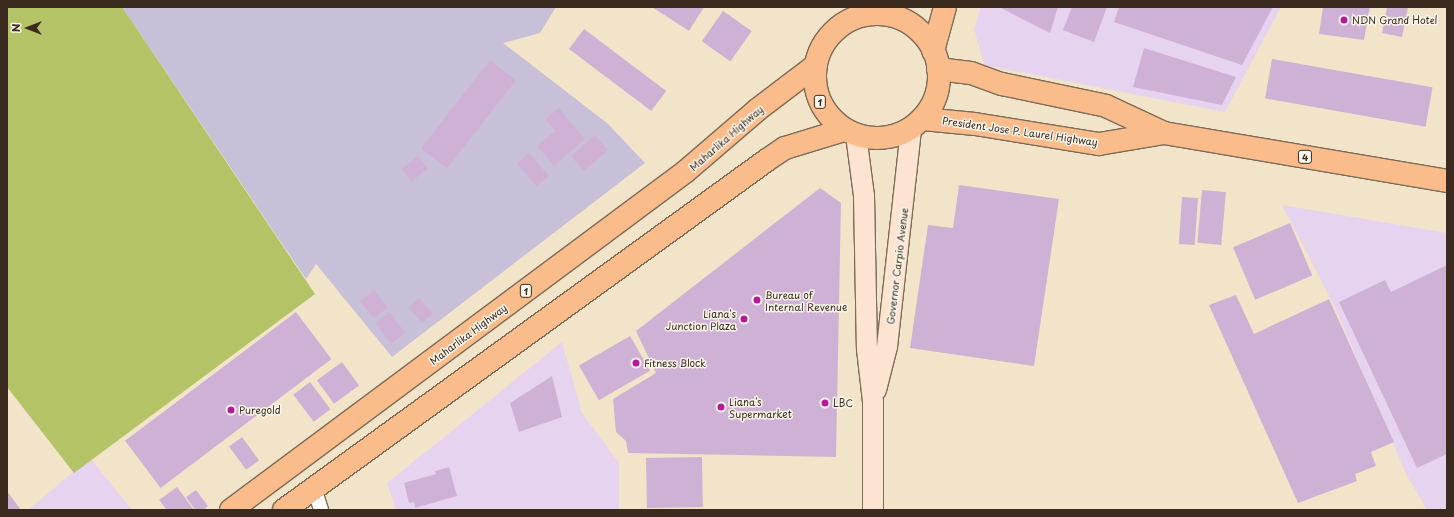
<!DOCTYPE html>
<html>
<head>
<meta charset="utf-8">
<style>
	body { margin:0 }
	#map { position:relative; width:1454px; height:517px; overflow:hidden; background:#f2e4c8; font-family:"Playpen Sans",sans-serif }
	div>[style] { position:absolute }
	.built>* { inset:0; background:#e6d3f0 }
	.industrial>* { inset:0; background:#c8c0d8 }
	.green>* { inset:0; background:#b4c365 }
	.building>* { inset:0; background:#d0b1d6; transform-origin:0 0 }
	.roads { filter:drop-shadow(1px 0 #7b6b5a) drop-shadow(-1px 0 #7b6b5a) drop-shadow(0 1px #7b6b5a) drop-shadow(0 -1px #7b6b5a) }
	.street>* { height:14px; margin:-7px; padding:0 7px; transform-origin:7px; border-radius:7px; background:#fff }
	.secondary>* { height:20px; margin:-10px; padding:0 10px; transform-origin:10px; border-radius:10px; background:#fde4d0 }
	.highway>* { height:22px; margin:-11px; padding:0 11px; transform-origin:11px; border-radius:11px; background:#f9bc8a }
	.highway>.ring { margin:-11px; padding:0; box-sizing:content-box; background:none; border:22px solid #f9bc8a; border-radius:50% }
	.dots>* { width:11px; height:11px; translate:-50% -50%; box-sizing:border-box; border:2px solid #fbf7ec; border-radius:50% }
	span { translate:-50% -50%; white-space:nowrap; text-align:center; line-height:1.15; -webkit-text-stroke:3px #fbf7ec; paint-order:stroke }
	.shield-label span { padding:1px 3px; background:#fbf7ec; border:1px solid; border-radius:3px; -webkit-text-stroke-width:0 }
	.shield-label { font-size:9px; color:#3b2a1e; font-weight:700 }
	.poi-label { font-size:10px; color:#3b2a1e }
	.left { translate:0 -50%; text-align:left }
	.right { translate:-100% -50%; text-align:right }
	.street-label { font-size:10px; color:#3b2a1e }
	.frame { position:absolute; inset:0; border:8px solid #3b2a1e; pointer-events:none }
	.north { position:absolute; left:8px; top:8px; width:40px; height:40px; -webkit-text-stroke:3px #fbf7ec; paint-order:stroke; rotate:270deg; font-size:11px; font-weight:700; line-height:16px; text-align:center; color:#3b2a1e }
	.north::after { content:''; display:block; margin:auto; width:14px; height:18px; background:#3b2a1e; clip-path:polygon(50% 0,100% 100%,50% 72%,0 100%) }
</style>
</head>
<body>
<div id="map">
	<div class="built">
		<i style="clip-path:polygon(981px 7px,1281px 7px,1225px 112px,984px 65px,974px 29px)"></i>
		<i style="clip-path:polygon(1282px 205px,1447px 233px,1447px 510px,1427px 510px,1406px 474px,1334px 305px)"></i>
		<i style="clip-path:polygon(562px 342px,582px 413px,619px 463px,619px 510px,396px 510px,387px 483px)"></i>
		<i style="clip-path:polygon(90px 458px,132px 510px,28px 510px)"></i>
	</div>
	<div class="industrial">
		<i style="clip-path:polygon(122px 7px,556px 7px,540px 33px,503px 43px,607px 123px,645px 163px,392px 357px,316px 264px,306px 279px)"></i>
	</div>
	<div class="green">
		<i style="clip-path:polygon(7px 7px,122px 7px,315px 294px,74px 473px,7px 387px)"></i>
	</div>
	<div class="building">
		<i style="clip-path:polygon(652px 7px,704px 7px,689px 31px)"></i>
		<i style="clip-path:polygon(999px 7px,1058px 7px,1050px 33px)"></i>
		<i style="clip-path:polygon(1072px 7px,1107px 7px,1094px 42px,1063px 30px)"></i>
		<i style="clip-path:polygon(1119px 7px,1273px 7px,1242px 65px,1114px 22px)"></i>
		<i style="clip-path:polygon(1323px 7px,1370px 7px,1364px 40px,1319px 34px)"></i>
		<i style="clip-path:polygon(1387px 7px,1408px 7px,1402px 37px,1382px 33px)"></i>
		<i style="left:723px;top:11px;width:35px;height:37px;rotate:35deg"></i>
		<i style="left:584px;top:29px;width:103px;height:25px;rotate:37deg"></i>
		<i style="clip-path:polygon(1144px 48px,1236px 77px,1222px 105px,1133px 87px)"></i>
		<i style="left:1272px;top:59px;width:163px;height:40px;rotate:10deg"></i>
		<i style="left:490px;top:60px;width:33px;height:112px;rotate:38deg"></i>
		<i style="clip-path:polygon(559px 108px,585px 139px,554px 166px,537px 146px,555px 131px,545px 119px)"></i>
		<i style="left:595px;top:135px;width:20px;height:32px;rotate:49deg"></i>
		<i style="left:529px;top:153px;width:30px;height:16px;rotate:49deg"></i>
		<i style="left:418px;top:156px;width:16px;height:21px;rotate:52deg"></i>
		<i style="clip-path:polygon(959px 185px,1059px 199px,1034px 366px,910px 348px,928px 225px,953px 228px)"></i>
		<i style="clip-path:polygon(820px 188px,841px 203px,836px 457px,628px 453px,626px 441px,616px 432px,613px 399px,656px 373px,636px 331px)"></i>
		<i style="left:1202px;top:190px;width:24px;height:53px;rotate:5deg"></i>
		<i style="left:1182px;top:197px;width:16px;height:47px;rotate:4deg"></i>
		<i style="left:1290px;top:223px;width:57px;height:62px;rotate:67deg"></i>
		<i style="clip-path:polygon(1447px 265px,1447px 454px,1417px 468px,1339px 302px,1385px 280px,1391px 292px)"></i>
		<i style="left:374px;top:290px;width:22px;height:18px;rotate:51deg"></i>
		<i style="clip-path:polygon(1236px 295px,1254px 334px,1329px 299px,1394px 442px,1371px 452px,1376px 466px,1355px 474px,1357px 481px,1298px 503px,1209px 305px)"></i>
		<i style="left:419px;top:298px;width:21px;height:14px;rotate:49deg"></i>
		<i style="left:296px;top:312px;width:59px;height:214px;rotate:53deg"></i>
		<i style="left:390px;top:312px;width:26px;height:18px;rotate:54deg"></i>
		<i style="left:630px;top:336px;width:40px;height:59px;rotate:60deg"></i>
		<i style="left:342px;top:362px;width:29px;height:31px;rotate:54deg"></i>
		<i style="clip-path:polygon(552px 376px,562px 417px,519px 432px,510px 403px)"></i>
		<i style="left:310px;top:382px;width:34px;height:21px;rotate:53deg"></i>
		<i style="left:242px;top:437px;width:29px;height:16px;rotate:54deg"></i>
		<i style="left:702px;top:457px;width:50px;height:56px;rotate:89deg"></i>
		<i style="clip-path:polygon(449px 467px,457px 496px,415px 508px,414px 502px,409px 503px,404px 483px,436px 474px,435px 471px)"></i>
		<i style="clip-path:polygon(177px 487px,193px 509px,192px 510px,167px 510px,159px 500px)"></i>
		<i style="clip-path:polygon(196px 490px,208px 506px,203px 510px,195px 510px,186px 497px)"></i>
		<i style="clip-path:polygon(7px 491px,21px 510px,7px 510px)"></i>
	</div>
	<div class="roads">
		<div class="street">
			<i style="left:314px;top:488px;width:23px;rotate:72deg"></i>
		</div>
		<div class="secondary">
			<i style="left:856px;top:135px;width:62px;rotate:82.5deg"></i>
			<i style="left:864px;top:196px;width:153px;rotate:88.9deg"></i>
			<i style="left:867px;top:349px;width:53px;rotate:83.5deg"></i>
			<i style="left:873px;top:402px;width:108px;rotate:90deg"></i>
			<i style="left:876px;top:390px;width:44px;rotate:-75.7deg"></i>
			<i style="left:887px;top:347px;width:220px;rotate:-83.7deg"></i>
		</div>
		<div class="highway">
			<i class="ring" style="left:815px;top:14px;width:102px;height:102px"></i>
			<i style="left:933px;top:51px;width:46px;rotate:-74.7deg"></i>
			<i style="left:938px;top:69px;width:33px;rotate:7deg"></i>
			<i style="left:971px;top:73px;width:33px;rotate:20deg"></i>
			<i style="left:1002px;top:84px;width:106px;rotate:11.9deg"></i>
			<i style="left:1106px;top:106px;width:64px;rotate:25deg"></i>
			<i style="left:1164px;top:133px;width:287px;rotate:9.6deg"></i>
			<i style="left:923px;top:119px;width:52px;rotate:5.5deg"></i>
			<i style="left:975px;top:124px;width:126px;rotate:9.2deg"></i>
			<i style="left:1099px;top:144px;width:66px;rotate:-9.6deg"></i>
			<i style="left:231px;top:510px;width:566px;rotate:-36.67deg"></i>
			<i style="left:685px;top:172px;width:95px;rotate:-40.7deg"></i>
			<i style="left:757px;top:110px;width:74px;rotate:-37.3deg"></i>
			<i style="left:284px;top:510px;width:596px;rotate:-35.93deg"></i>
			<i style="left:767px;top:160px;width:22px;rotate:-34deg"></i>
			<i style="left:785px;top:148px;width:62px;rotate:-17deg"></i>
		</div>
	</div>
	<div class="dots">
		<i style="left:1344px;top:20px;background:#b5179e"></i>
		<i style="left:757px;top:300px;background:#b5179e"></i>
		<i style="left:744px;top:319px;background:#b5179e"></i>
		<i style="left:636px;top:363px;background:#b5179e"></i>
		<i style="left:825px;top:403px;background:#b5179e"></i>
		<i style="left:721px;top:407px;background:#b5179e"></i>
		<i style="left:231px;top:410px;background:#b5179e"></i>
	</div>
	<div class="shield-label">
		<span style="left:820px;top:102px">1</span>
		<span style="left:1305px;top:157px">4</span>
		<span style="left:526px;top:291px">1</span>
	</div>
	<div class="poi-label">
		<span class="left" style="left:1352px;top:20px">NDN Grand Hotel</span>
		<span class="left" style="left:765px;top:300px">Bureau of<br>Internal Revenue</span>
		<span class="right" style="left:736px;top:319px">Liana's<br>Junction Plaza</span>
		<span class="left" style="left:644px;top:363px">Fitness Block</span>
		<span class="left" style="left:729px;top:407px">Liana's<br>Supermarket</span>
		<span class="left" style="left:833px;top:403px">LBC</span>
		<span class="left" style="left:239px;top:410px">Puregold</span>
	</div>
	<div class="street-label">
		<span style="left:1020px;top:131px;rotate:8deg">President Jose P. Laurel Highway</span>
		<span style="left:726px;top:138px;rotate:-41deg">Maharlika Highway</span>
		<span style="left:897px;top:266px;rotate:-83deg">Governor Carpio Avenue</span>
		<span style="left:468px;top:334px;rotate:-37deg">Maharlika Highway</span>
	</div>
	<div class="frame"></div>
	<div class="north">N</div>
</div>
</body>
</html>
